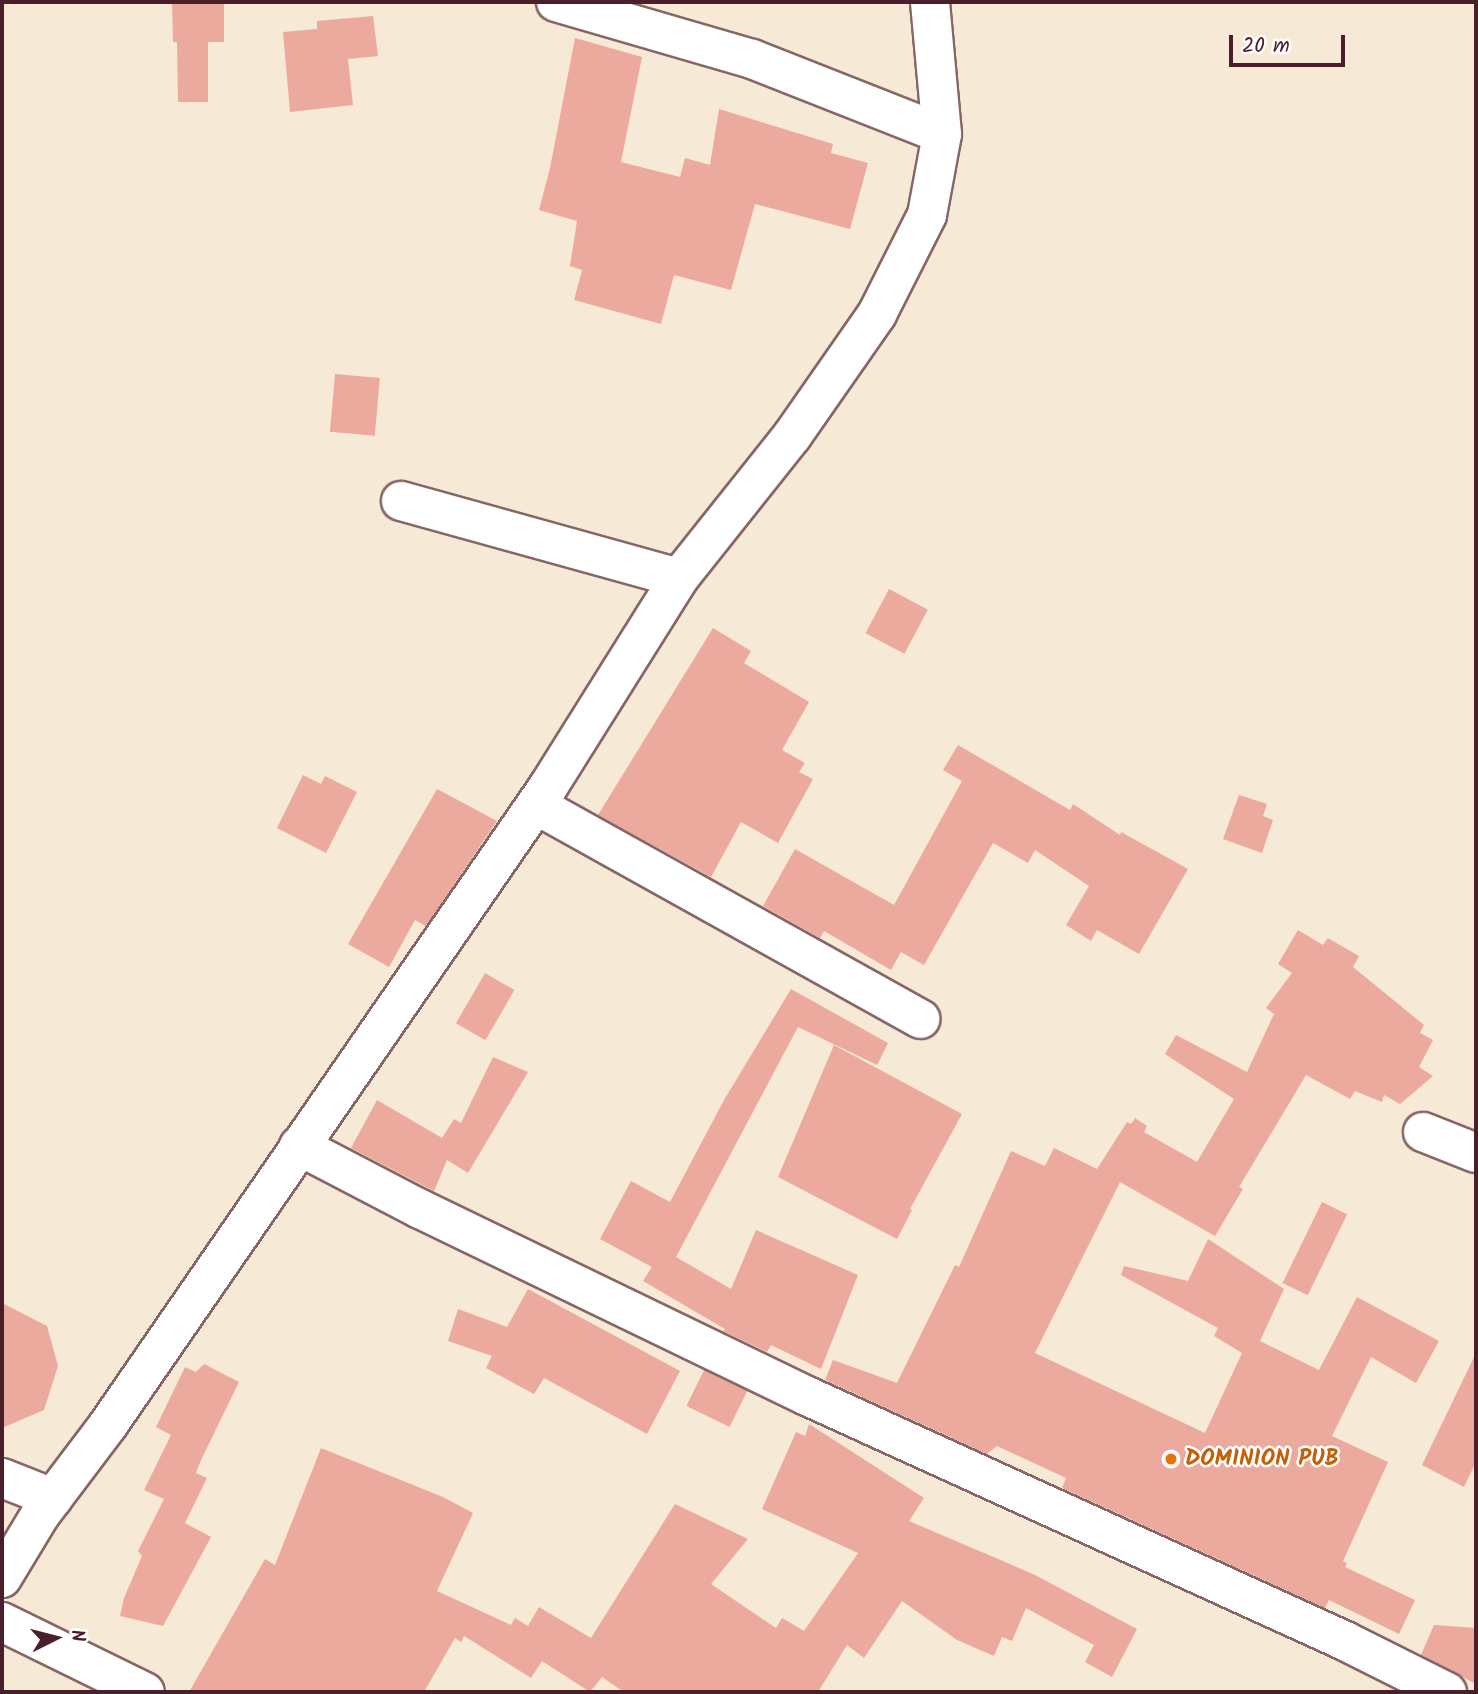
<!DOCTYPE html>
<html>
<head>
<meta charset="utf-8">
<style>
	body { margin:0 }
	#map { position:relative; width:1478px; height:1694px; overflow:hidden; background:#f6e9d5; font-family:Kalam,sans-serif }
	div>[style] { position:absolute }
	.building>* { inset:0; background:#ecaa9f; transform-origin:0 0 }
	.roads { filter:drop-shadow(2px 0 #866666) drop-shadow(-2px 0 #866666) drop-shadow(0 2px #866666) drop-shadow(0 -2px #866666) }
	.minor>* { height:38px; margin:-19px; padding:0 19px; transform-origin:19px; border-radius:19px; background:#fff }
	.dots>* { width:19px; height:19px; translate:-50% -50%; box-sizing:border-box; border:4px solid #fff; border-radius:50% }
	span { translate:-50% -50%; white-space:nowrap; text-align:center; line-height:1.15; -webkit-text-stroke:5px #fff; paint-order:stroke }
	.food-label { font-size:23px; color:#c56008; font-weight:700 }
	.left { translate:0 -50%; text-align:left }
	.frame { position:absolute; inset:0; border:4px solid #4a1f2b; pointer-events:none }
	.north { position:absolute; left:21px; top:1603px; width:70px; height:70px; -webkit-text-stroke:5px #fff; paint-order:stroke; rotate:84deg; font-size:19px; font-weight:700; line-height:28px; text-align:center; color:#4a1f2b }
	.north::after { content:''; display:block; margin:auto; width:24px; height:32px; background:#4a1f2b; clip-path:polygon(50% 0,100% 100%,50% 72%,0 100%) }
	.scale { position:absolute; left:1229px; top:35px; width:116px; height:32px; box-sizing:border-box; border:4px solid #4a1f2b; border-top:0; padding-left:9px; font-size:21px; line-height:24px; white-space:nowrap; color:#4a1f2b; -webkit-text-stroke:5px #fff; paint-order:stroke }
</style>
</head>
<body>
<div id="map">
	<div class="building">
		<i style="clip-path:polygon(172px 2px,224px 2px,224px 42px,208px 42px,208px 102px,178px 102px,177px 42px,173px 42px)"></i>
		<i style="clip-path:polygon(373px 16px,378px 56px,348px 59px,353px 105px,290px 112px,283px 32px,317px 29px,317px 21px)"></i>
		<i style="clip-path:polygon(575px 38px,642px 57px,621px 162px,680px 177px,685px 158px,710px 165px,719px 109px,833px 144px,831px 153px,868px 163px,850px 229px,755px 204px,731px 290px,674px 275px,661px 324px,574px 300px,582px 270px,570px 266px,577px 221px,539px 210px,550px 168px)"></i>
		<i style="left:335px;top:374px;width:45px;height:58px;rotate:5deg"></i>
		<i style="left:889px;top:589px;width:44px;height:50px;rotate:28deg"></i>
		<i style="clip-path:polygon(713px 628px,751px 651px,744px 663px,809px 702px,782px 750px,805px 763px,799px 772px,813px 779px,778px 843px,741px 822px,711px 877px,598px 815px)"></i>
		<i style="clip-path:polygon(958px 745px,1070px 810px,1073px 804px,1120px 835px,1121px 832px,1188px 869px,1139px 954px,1097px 930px,1091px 941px,1066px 925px,1089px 886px,1035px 850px,1028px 863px,993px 843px,924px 965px,901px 952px,891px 970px,824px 931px,820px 938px,763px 906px,795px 849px,894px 905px,962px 781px,943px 770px)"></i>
		<i style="clip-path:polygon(303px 775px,321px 784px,325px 776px,357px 792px,326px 853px,277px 828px)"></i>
		<i style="clip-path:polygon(437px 789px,497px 821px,426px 926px,415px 920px,389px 967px,348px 944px)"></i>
		<i style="clip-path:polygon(1239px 795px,1267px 804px,1263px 816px,1273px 820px,1262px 853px,1223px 839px)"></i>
		<i style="clip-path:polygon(1298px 930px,1323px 945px,1328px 938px,1359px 956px,1353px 967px,1424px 1025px,1420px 1033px,1433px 1040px,1419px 1067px,1433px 1076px,1400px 1104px,1384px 1095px,1382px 1102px,1355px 1091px,1350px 1099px,1306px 1075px,1239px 1187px,1243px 1189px,1215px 1236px,1120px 1182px,1035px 1353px,1205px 1433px,1242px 1353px,1214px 1336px,1218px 1328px,1121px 1275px,1124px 1266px,1188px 1281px,1208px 1239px,1284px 1289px,1260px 1341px,1319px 1370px,1357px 1297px,1439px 1341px,1416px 1383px,1371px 1357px,1332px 1436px,1388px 1462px,1343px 1561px,1347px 1563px,1345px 1567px,1415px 1600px,1399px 1634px,1329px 1600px,1325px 1608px,1062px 1488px,1066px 1478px,997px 1446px,987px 1454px,825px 1380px,833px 1360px,897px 1383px,955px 1265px,959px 1267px,1011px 1151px,1045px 1166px,1054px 1148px,1097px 1169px,1127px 1122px,1131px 1124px,1135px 1118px,1147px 1126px,1144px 1132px,1197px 1162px,1234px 1099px,1165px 1054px,1176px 1035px,1247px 1072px,1274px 1014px,1266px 1008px,1292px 973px,1278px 964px)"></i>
		<i style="left:485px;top:973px;width:34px;height:58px;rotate:30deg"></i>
		<i style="clip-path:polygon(791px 989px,888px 1043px,877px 1065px,798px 1027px,676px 1257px,731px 1289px,756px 1230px,858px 1275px,821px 1369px,771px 1345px,767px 1352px,723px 1331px,725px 1329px,643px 1281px,652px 1267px,600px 1239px,631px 1181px,670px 1202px,724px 1100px)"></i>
		<i style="clip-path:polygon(834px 1045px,962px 1114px,910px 1209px,912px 1210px,897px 1239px,778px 1177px)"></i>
		<i style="clip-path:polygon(493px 1057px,528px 1072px,468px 1173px,447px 1160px,434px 1191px,351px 1148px,377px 1100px,442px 1138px,454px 1119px,461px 1123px)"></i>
		<i style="left:1322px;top:1202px;width:28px;height:90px;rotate:26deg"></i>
		<i style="clip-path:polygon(528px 1289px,680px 1371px,647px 1434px,544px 1378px,534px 1394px,486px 1368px,492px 1356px,448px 1341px,458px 1309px,507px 1327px)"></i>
		<i style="clip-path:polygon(2px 1303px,47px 1326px,58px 1366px,44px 1410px,2px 1428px)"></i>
		<i style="clip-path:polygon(1476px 1353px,1476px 1462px,1464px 1487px,1422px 1465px)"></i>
		<i style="clip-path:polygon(204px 1364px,239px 1382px,201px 1460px,196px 1473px,207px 1478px,185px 1523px,211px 1537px,163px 1626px,120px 1616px,124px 1598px,142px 1556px,138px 1551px,164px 1499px,144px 1490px,171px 1435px,156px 1427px,185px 1367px,196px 1372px)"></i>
		<i style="left:704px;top:1370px;width:48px;height:40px;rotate:26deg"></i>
		<i style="clip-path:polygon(809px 1424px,924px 1498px,909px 1521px,1033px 1574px,1137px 1629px,1112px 1677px,1085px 1662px,1094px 1645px,1026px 1608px,1012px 1641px,1002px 1637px,994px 1656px,957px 1640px,902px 1601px,864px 1658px,847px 1645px,818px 1692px,624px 1692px,602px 1677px,590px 1692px,542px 1661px,531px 1678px,464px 1636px,461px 1642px,455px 1638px,424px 1692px,189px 1692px,265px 1559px,275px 1565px,321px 1448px,443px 1497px,473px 1513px,437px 1591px,511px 1625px,515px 1618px,528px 1626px,539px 1607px,591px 1638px,675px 1504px,748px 1539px,711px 1584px,776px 1628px,782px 1618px,804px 1631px,858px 1553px,762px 1509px,796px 1432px,805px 1436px)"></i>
		<i style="clip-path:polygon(1434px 1625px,1476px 1628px,1476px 1684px,1421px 1655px)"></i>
	</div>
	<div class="roads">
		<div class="minor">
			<i style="left:556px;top:2px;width:204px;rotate:16.2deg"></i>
			<i style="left:752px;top:59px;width:204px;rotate:21.5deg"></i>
			<i style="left:401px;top:501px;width:288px;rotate:15.5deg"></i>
			<i style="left:536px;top:805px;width:440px;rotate:29.1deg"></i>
			<i style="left:1423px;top:1132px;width:57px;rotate:21.6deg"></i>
			<i style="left:299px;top:1146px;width:136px;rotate:27.5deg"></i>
			<i style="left:420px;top:1209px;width:430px;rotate:25.8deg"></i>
			<i style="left:807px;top:1396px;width:591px;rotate:24.48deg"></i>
			<i style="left:1345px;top:1641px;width:114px;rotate:26.6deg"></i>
			<i style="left:2px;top:1478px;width:55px;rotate:21.4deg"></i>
			<i style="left:2px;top:1578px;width:74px;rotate:-58.9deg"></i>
			<i style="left:40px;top:1515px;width:113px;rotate:-52.9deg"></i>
			<i style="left:108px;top:1425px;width:775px;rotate:-55.41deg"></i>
			<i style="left:548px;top:787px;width:247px;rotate:-57.9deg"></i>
			<i style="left:679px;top:578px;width:181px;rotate:-51.5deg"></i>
			<i style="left:792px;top:436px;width:149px;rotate:-55.1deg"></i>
			<i style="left:877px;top:314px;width:111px;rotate:-63.2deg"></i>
			<i style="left:927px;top:215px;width:82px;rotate:-79.5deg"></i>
			<i style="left:942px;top:134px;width:133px;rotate:-95.2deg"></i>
			<i style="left:2px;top:1622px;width:159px;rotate:26.1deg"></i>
		</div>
	</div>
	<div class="dots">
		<i style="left:1171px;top:1459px;background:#e8710a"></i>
	</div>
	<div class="food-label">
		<span class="left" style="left:1185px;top:1459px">DOMINION PUB</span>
	</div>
	<div class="frame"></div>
	<div class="north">N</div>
	<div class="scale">20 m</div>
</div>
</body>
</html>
